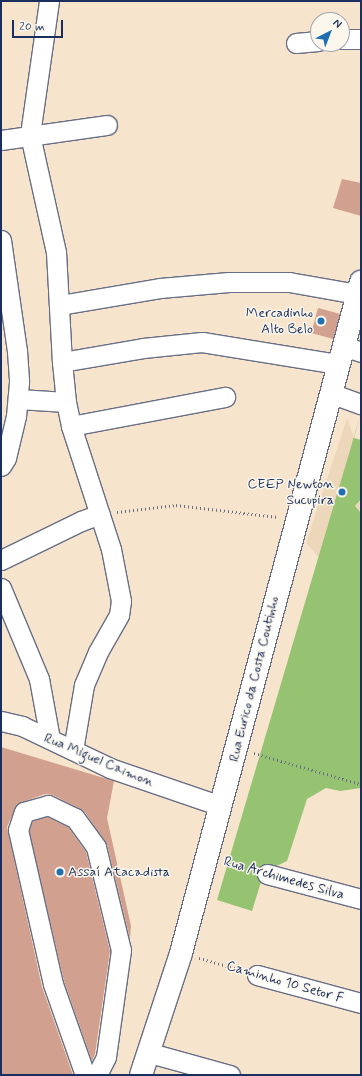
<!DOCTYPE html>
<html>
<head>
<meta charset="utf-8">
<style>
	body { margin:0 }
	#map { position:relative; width:362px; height:1076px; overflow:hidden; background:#f7e4cd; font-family:Mynerve,sans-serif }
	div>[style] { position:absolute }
	.built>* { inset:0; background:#edd7ba }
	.green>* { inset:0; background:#95c371 }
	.building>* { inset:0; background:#d1a08e; transform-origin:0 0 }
	.path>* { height:2.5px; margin-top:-1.25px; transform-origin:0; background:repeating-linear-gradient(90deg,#686e85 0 1px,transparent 0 4px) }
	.roads { filter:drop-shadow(1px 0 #686e85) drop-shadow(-1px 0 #686e85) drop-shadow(0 1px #686e85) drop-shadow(0 -1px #686e85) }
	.minor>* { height:19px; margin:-9.5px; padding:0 9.5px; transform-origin:9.5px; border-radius:9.5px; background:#fff }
	.major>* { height:22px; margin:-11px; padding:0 11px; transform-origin:11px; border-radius:11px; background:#fff }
	.dots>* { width:11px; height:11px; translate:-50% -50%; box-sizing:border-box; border:2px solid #fbf7ec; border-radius:50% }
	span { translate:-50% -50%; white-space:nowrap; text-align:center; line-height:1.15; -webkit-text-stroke:3px #fbf7ec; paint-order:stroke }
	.poi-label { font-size:14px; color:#1b2f5e }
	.right { translate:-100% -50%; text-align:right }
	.left { translate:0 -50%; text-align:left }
	.street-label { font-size:14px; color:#1b2f5e }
	.frame { position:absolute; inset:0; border:2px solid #1b2f5e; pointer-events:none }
	.north { position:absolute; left:310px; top:12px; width:40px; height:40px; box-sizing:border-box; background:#fbf7ec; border:1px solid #a1a7b3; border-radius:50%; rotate:42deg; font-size:11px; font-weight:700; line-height:16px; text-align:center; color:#1b2f5e }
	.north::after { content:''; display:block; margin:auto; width:14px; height:18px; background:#1f6fb2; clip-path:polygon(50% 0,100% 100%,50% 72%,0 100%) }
	.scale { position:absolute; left:12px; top:20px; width:51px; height:18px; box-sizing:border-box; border:2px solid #1b2f5e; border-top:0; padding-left:5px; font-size:12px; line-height:14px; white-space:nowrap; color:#1b2f5e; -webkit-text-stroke:3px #fbf7ec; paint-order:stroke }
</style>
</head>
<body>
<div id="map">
	<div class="built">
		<i style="clip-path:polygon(347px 418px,354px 438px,361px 440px,361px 605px,306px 543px)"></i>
	</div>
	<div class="green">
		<i style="clip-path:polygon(361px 413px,354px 438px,361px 440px,361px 499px,355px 506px,361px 513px,361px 788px,340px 791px,326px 788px,307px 799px,287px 861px,264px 872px,252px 911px,217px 900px)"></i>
	</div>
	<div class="building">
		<i style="clip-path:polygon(342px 179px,361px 183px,361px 216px,333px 208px)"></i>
		<i style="left:318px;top:308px;width:23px;height:26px;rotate:15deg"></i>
		<i style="clip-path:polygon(1px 747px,114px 781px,107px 818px,131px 926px,130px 939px,107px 844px,84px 811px,53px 795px,45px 794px,17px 804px,7px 827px,42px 987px,73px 1075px,1px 1075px)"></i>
		<i style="clip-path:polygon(47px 817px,68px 827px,86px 852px,110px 951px,95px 1054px,92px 1061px,64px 981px,29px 831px,33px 821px)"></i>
	</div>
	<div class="path">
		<i style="left:117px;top:512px;width:59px;rotate:-6.8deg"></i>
		<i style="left:176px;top:505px;width:103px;rotate:6.7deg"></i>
		<i style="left:254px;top:753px;width:111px;rotate:16.2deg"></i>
		<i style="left:225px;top:861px;width:27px;rotate:17deg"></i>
		<i style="left:199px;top:958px;width:45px;rotate:15.6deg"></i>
	</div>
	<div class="roads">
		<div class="minor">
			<i style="left:49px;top:1px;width:135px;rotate:98.1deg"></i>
			<i style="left:30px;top:135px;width:120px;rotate:77.5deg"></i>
			<i style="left:56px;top:252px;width:110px;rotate:86.9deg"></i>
			<i style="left:62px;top:362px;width:40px;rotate:84.3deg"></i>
			<i style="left:66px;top:402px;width:25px;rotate:78deg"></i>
			<i style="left:71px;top:426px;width:129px;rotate:72deg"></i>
			<i style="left:111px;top:549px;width:53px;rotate:79.1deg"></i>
			<i style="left:121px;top:601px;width:14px;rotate:98deg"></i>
			<i style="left:119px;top:615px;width:43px;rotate:119.6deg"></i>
			<i style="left:98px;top:652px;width:36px;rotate:113deg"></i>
			<i style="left:84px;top:685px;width:66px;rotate:99.6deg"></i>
			<i style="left:342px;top:39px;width:19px"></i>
			<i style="left:296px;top:43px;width:22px;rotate:-5deg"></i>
			<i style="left:1px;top:140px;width:107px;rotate:-8.1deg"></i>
			<i style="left:1px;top:240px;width:112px;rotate:81.8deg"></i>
			<i style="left:17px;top:351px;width:31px;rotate:86deg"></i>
			<i style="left:19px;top:382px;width:34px;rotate:95deg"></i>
			<i style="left:16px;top:416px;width:43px;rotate:103.4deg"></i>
			<i style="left:6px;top:458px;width:9px;rotate:122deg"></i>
			<i style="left:60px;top:305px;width:101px;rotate:-9.6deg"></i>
			<i style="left:160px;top:288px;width:69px;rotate:-5deg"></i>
			<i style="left:229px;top:282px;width:60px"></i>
			<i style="left:289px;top:282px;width:70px;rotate:9.9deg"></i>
			<i style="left:343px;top:346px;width:19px;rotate:18deg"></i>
			<i style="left:62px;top:362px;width:82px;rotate:-9.8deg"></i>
			<i style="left:143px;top:348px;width:59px;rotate:-5.8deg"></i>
			<i style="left:202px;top:342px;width:138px;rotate:9.2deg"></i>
			<i style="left:330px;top:393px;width:33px;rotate:20deg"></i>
			<i style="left:18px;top:399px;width:48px;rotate:3.6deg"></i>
			<i style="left:71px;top:426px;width:157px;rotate:-10.7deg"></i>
			<i style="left:1px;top:560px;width:89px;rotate:-26deg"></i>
			<i style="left:81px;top:521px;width:20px;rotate:-20deg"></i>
			<i style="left:1px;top:588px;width:99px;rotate:67.3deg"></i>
			<i style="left:39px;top:679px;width:61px;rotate:79.6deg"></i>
			<i style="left:1px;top:721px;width:22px;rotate:13deg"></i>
			<i style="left:22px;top:726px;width:98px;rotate:25.5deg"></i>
			<i style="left:110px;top:768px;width:117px;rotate:18.9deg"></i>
			<i style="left:267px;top:874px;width:97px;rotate:14.9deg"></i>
			<i style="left:257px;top:975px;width:108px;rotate:15.1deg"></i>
			<i style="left:150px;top:1053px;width:83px;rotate:15.4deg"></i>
			<i style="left:85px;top:1075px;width:96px;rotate:-109.4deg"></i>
			<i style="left:53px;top:984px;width:158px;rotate:-102.8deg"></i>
			<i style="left:18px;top:830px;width:19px;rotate:-72deg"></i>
			<i style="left:24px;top:812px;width:25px;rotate:-16deg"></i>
			<i style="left:48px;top:805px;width:30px;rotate:26deg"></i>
			<i style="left:75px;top:818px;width:36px;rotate:54deg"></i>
			<i style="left:96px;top:847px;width:106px;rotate:76.4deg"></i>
			<i style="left:121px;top:950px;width:108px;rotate:98deg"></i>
			<i style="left:106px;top:1057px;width:20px;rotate:117deg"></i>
		</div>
		<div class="major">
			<i style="left:141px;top:1075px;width:128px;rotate:-71.8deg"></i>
			<i style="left:181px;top:953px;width:695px;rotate:-74.98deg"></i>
		</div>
	</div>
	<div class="dots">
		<i style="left:321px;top:321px;background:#1f6fb2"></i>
		<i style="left:342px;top:492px;background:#1f6fb2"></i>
		<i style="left:60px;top:872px;background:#1f6fb2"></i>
	</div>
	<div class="poi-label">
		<span class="right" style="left:313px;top:321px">Mercadinho<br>Alto Belo</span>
		<span class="right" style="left:334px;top:492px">CEEP Newton<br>Sucupira</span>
		<span class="left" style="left:68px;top:872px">Assaí Atacadista</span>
	</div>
	<div class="street-label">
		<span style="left:254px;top:679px;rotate:-76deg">Rua Eurico da Costa Coutinho</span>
		<span style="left:99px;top:760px;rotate:23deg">Rua Miguel Caimon</span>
		<span style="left:284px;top:878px;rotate:16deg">Rua Archimedes Silva</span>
		<span style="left:285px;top:982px;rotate:16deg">Caminho 10 Setor F</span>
	</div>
	<div class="frame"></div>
	<div class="north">N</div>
	<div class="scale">20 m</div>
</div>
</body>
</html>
